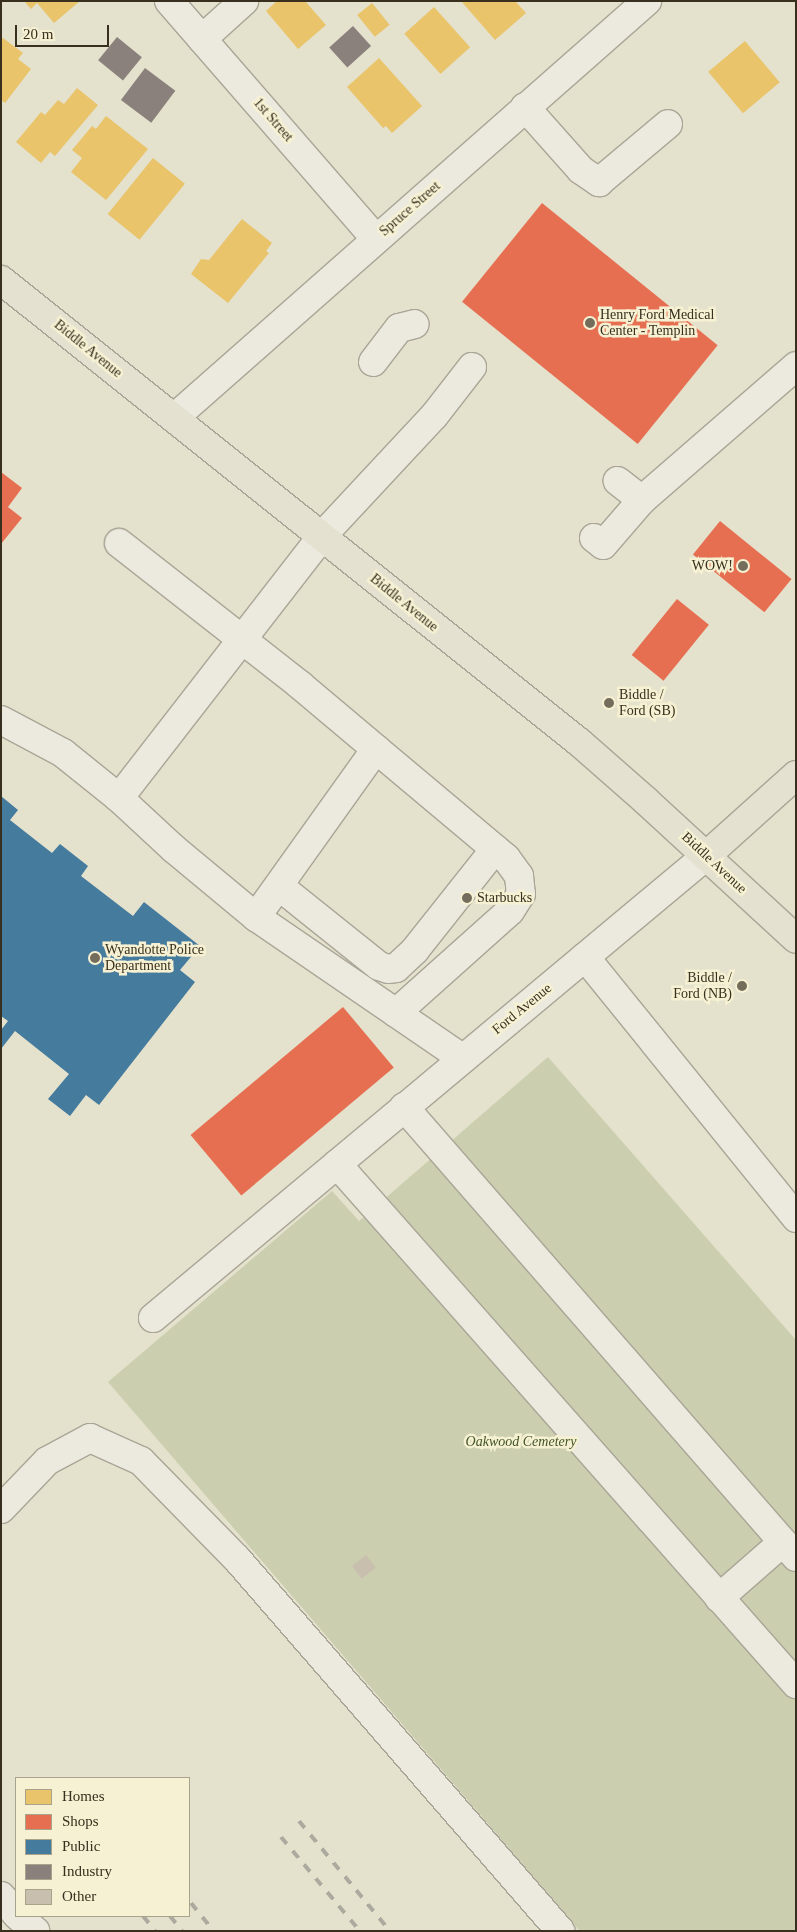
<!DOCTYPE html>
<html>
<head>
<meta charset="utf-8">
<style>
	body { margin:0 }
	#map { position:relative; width:797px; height:1932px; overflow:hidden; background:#e4e1cd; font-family:Georgia,serif }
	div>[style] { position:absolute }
	.cemetery>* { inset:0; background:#cbcfaf }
	.homes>* { inset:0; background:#e9c46a; transform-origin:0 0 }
	.shops>* { inset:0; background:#e76f51; transform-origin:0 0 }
	.public>* { inset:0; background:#457b9d }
	.industry>* { inset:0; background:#8a817c; transform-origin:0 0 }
	.building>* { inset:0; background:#c8bfae; transform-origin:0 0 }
	.roads { filter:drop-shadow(1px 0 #aaa596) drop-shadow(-1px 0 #aaa596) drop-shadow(0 1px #aaa596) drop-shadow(0 -1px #aaa596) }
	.minor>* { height:28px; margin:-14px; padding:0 14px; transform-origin:14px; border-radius:14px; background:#eceadf }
	.major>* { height:28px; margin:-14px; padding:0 14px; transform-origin:14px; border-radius:14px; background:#e4e1d0 }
	.rail>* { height:4px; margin-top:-2px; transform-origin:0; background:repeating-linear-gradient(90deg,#aca99f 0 9px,transparent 0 18px) }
	.dots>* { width:14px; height:14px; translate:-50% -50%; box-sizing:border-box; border:2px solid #f6f1d3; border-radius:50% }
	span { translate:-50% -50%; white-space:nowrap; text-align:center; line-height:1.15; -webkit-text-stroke:5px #f6f1d3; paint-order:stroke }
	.street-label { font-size:14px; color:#382f1e }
	.poi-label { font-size:14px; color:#382f1e }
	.left { translate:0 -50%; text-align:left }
	.right { translate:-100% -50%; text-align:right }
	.park-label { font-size:14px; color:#415525; font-style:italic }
	.frame { position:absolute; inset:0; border:2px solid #382f1e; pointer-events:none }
	.legend { position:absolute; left:15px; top:1777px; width:175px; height:140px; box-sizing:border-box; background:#f6f1d3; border:1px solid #aaa38b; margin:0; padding:6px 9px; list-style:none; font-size:15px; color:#382f1e }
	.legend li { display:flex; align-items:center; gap:10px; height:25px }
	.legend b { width:25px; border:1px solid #aaa38b }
	.scale { position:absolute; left:15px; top:25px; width:94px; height:22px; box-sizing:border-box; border:2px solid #382f1e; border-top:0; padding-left:6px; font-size:15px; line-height:18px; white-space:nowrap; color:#382f1e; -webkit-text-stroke:4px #f6f1d3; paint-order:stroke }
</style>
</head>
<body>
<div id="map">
	<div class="cemetery">
		<i style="clip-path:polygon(548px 1057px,796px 1340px,796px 1931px,580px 1931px,108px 1382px,332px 1191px,359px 1221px)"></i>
	</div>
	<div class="homes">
		<i style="clip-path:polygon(24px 1px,80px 1px,54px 23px,37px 3px,31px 9px)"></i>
		<i style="clip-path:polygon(277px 1px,305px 1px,326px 25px,298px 49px,266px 11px)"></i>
		<i style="clip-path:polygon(461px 1px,515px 1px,526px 13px,495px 40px)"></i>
		<i style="left:372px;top:3px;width:28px;height:19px;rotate:51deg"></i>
		<i style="left:434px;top:7px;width:54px;height:40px;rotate:48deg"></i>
		<i style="clip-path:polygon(3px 38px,23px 53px,18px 59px,31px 69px,5px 103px,1px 100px,1px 41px)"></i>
		<i style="left:745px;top:41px;width:54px;height:48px;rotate:50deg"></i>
		<i style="clip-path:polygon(379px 58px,422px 106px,392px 133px,386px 126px,383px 128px,347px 87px)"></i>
		<i style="clip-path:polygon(77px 88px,98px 105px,55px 156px,50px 152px,41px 163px,16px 142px,41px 112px,45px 115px,58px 100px,64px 104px)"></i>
		<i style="clip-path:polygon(106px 116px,148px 149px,106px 200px,71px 172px,82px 158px,72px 150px,92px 126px,96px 129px)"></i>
		<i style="left:153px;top:158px;width:41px;height:72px;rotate:39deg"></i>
		<i style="clip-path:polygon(242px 219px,272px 243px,266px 251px,269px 253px,228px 303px,191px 274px,201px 259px,209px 260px)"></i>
	</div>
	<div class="shops">
		<i style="left:542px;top:203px;width:226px;height:127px;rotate:39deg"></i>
		<i style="clip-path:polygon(1px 472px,22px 488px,8px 507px,22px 518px,1px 544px)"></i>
		<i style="left:720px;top:521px;width:92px;height:43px;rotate:39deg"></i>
		<i style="left:677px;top:599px;width:41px;height:72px;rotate:39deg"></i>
		<i style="left:343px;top:1007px;width:79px;height:199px;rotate:50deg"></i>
	</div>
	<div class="public">
		<i style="clip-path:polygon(1px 796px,18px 810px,10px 820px,52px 853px,60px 844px,88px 866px,81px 876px,133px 916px,144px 902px,200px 946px,180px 970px,195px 982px,99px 1105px,86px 1095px,70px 1116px,48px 1099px,69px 1074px,15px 1031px,1px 1049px,1px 1030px,8px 1021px,1px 1016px)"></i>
	</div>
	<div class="industry">
		<i style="left:353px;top:26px;width:27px;height:32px;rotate:48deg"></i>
		<i style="left:117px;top:37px;width:32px;height:30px;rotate:39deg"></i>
		<i style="left:145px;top:68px;width:38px;height:40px;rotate:37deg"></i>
	</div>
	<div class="building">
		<i style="left:366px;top:1555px;width:16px;height:18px;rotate:52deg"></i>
	</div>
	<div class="roads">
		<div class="minor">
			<i style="left:169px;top:1px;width:315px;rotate:49deg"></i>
			<i style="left:202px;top:39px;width:57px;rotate:-42.1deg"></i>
			<i style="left:525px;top:107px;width:84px;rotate:48.4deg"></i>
			<i style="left:581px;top:170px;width:22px;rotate:34deg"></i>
			<i style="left:599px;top:182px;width:90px;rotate:-40deg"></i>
			<i style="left:373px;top:362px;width:43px;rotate:-52.6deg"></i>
			<i style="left:399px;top:328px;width:16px;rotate:-14deg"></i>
			<i style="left:174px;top:418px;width:631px;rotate:-41.4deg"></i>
			<i style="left:642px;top:500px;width:204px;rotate:-41deg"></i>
			<i style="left:594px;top:538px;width:11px;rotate:38deg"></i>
			<i style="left:603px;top:545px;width:60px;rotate:-49.1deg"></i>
			<i style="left:642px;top:500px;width:31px;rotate:-142deg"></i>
			<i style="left:119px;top:543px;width:230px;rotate:38.1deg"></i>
			<i style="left:300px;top:685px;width:99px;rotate:40.1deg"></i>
			<i style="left:1px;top:720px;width:70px;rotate:28deg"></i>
			<i style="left:63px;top:753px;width:72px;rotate:38.8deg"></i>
			<i style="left:119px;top:798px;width:75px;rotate:42.8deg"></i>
			<i style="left:174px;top:849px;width:107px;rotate:39.7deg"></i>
			<i style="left:256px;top:917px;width:250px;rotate:34.4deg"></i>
			<i style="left:119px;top:798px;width:331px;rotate:-52.2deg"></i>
			<i style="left:322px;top:536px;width:164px;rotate:-47deg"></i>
			<i style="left:434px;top:416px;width:62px;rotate:-52.2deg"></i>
			<i style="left:279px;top:886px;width:128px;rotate:38.7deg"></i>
			<i style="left:379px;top:966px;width:9px;rotate:18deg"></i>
			<i style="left:388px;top:969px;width:8px;rotate:-7deg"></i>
			<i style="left:396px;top:968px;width:26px;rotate:-43deg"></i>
			<i style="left:415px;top:950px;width:129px;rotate:-51.6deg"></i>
			<i style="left:256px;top:917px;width:206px;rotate:-54.5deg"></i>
			<i style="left:376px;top:749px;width:170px;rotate:40deg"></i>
			<i style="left:506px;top:858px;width:22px;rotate:54deg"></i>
			<i style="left:519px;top:876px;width:18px;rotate:84deg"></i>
			<i style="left:521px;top:894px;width:20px;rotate:123deg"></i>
			<i style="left:510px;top:911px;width:153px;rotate:138.2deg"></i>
			<i style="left:585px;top:957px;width:336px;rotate:51deg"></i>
			<i style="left:404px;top:1107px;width:597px;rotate:48.94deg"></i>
			<i style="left:337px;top:1164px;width:694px;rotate:48.57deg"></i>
			<i style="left:153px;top:1318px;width:721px;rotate:-39.88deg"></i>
			<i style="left:1px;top:1509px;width:66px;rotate:-46.2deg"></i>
			<i style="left:47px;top:1461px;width:49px;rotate:-28.1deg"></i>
			<i style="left:90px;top:1438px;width:56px;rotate:24.3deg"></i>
			<i style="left:141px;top:1461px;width:137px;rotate:45.6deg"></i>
			<i style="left:237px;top:1559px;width:493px;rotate:49deg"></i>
			<i style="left:719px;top:1598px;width:85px;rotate:-41.2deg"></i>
			<i style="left:1px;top:1896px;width:23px;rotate:50deg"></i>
			<i style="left:18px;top:1916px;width:23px;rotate:41deg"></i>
		</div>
		<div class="major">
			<i style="left:1px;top:280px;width:740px;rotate:38.64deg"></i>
			<i style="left:579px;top:742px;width:88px;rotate:41.3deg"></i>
			<i style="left:645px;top:800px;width:205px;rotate:42.6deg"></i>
			<i style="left:706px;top:856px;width:121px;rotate:-42deg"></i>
		</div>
	</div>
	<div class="rail">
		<i style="left:299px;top:1821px;width:143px;rotate:50.4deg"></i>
		<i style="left:281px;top:1837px;width:123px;rotate:50deg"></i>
		<i style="left:191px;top:1903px;width:36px;rotate:51deg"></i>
		<i style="left:143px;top:1916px;width:19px;rotate:51deg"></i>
		<i style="left:170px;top:1916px;width:19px;rotate:51deg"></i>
	</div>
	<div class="dots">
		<i style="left:590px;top:323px;background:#746d5b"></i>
		<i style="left:743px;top:566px;background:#746d5b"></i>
		<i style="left:609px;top:703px;background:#746d5b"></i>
		<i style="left:467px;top:898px;background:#746d5b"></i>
		<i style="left:95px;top:958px;background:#746d5b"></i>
		<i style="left:742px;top:986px;background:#746d5b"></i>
	</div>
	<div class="street-label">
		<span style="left:273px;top:120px;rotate:49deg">1st Street</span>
		<span style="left:410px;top:209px;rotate:-41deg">Spruce Street</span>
		<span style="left:88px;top:349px;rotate:39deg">Biddle Avenue</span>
		<span style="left:404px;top:603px;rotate:39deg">Biddle Avenue</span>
		<span style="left:714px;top:863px;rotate:43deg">Biddle Avenue</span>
		<span style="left:522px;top:1009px;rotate:-39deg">Ford Avenue</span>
	</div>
	<div class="poi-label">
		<span class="left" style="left:600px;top:323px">Henry Ford Medical<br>Center - Templin</span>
		<span class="right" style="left:733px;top:566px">WOW!</span>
		<span class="left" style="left:619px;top:703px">Biddle /<br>Ford (SB)</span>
		<span class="left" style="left:477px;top:898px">Starbucks</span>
		<span class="left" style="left:105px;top:958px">Wyandotte Police<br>Department</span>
		<span class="right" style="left:732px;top:986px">Biddle /<br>Ford (NB)</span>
	</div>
	<div class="park-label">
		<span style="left:521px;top:1442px">Oakwood Cemetery</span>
	</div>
	<div class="frame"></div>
	<ul class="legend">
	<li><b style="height:14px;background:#e9c46a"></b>Homes</li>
	<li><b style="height:14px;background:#e76f51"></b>Shops</li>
	<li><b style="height:14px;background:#457b9d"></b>Public</li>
	<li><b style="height:14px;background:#8a817c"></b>Industry</li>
	<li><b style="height:14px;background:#c8bfae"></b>Other</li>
	</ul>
	<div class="scale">20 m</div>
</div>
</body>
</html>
